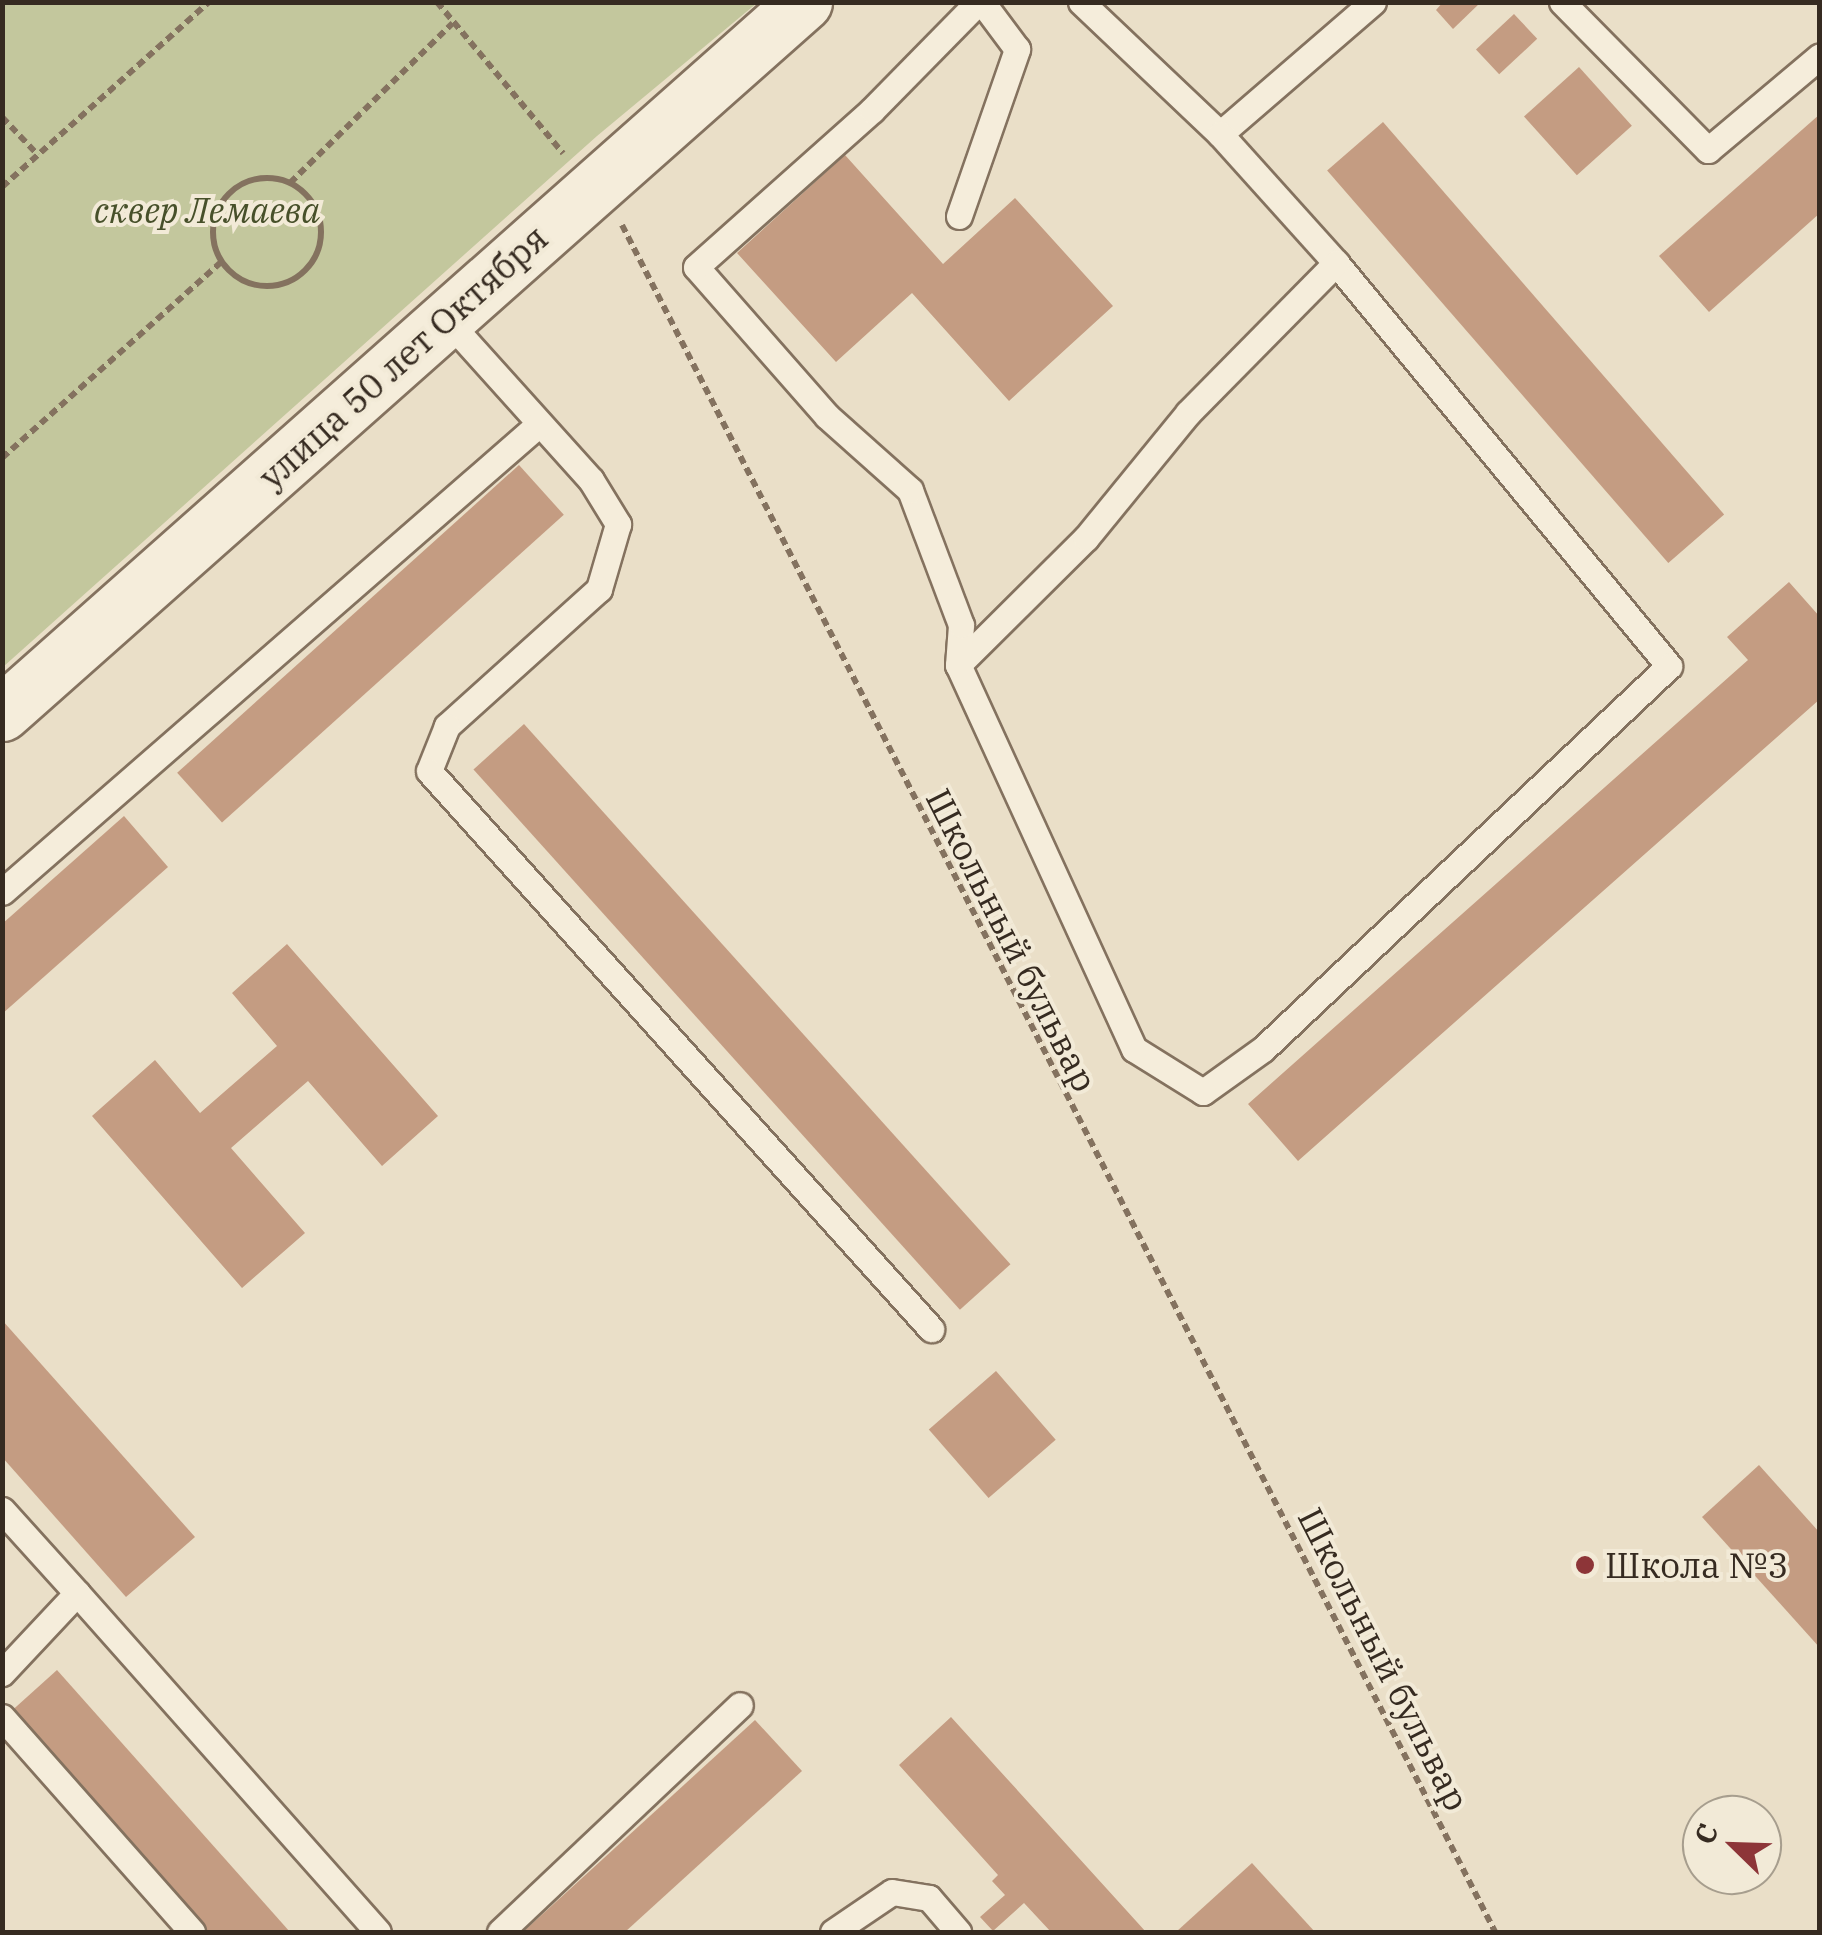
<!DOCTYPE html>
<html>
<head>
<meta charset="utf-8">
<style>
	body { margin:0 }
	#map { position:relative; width:1822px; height:1935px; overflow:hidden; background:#eadfc8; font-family:"IBM Plex Serif",serif }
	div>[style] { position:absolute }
	.green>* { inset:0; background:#c3c79d }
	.building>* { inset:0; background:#c49c82; transform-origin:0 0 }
	.path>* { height:6px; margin-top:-3px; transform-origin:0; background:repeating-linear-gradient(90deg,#84725f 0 8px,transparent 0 13px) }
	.path>.ring { margin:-3px; padding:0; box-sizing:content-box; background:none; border:6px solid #84725f; border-radius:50% }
	.roads { filter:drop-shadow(2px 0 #84725f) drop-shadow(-2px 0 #84725f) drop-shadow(0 2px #84725f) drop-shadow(0 -2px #84725f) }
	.lane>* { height:25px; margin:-12.5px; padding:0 12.5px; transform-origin:12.5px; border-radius:12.5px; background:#f5eddb }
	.secondary>* { height:55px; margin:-27.5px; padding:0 27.5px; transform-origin:27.5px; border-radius:27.5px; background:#f5eddb }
	.dots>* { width:28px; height:28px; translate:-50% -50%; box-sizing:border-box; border:5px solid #f2ead7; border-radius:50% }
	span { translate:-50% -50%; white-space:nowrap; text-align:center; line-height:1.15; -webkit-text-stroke:8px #f2ead7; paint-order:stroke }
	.park-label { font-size:35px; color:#47502a; font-style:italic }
	.street-label { font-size:35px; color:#362b21 }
	.poi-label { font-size:35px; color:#362b21 }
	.left { translate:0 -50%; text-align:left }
	.frame { position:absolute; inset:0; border:5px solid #362b21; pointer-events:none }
	.north { position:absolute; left:1682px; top:1795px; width:100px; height:100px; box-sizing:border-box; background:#f2ead7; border:2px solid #a79e8e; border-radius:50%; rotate:293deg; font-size:28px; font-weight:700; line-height:40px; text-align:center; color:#362b21 }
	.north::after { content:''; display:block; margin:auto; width:35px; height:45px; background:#8d3538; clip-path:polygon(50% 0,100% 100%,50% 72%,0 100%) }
</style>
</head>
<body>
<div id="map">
	<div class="green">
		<i style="clip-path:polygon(3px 2px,757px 2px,757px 3px,597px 136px,3px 667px)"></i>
	</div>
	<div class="building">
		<i style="clip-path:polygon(1443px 2px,1481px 2px,1453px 29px,1436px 10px)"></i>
		<i style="left:1514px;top:14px;width:34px;height:52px;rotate:47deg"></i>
		<i style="left:1579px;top:67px;width:79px;height:74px;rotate:48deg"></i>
		<i style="clip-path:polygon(1820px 114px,1820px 213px,1709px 312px,1659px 256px)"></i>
		<i style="left:1383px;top:122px;width:520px;height:74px;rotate:49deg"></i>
		<i style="clip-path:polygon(845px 155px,943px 264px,1015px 198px,1113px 306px,1009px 401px,912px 293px,836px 362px,737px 253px)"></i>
		<i style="left:519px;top:465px;width:67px;height:460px;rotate:48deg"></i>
		<i style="clip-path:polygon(1789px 582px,1820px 617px,1820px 699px,1298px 1161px,1248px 1104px,1748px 660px,1727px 637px)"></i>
		<i style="left:524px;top:724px;width:727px;height:68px;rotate:48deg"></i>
		<i style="clip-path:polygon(124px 816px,168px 867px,2px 1014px,2px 924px)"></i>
		<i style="clip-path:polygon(287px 944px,438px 1116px,382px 1166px,308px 1081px,231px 1148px,305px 1233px,242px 1288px,92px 1116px,155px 1060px,200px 1113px,277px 1046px,232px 993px)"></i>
		<i style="clip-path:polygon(2px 1320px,195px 1537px,126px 1597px,2px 1457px)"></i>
		<i style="left:996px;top:1371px;width:91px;height:89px;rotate:49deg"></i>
		<i style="clip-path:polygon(1759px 1465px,1820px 1533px,1820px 1648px,1702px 1517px)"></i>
		<i style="clip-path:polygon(57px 1670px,290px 1932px,200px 1932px,7px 1715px)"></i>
		<i style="clip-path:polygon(951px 1717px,1146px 1932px,1051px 1932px,1024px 1903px,993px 1931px,980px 1917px,1005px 1895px,992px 1881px,998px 1875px,899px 1765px)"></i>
		<i style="clip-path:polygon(755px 1720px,802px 1771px,625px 1932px,523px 1932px)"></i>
		<i style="clip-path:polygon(1252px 1863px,1315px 1932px,1176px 1932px)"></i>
	</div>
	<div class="path">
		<i style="left:437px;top:2px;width:197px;rotate:50.2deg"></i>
		<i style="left:2px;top:117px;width:52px;rotate:46.5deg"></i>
		<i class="ring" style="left:213px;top:178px;width:102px;height:102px"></i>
		<i style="left:290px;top:183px;width:228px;rotate:-44.5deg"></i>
		<i style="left:2px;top:187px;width:278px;rotate:-41.8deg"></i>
		<i style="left:622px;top:225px;width:1917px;rotate:62.91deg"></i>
		<i style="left:2px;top:458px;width:294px;rotate:-41.8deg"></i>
	</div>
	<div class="roads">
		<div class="lane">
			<i style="left:1081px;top:2px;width:192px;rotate:43.5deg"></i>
			<i style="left:1220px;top:134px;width:202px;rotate:-40.8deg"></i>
			<i style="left:1562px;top:2px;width:208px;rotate:45.4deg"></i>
			<i style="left:1708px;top:150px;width:146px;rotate:-40deg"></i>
			<i style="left:1220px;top:134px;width:173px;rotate:48deg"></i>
			<i style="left:1336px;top:263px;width:523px;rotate:50.43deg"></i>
			<i style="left:1669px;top:666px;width:558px;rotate:136.67deg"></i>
			<i style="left:1263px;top:1049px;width:74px;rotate:144.4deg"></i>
			<i style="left:1203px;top:1092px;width:81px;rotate:-148.1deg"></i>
			<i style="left:1134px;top:1049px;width:422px;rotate:-114.6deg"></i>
			<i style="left:958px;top:665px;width:180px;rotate:-44.8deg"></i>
			<i style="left:1086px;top:538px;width:161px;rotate:-50.8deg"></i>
			<i style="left:1188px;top:413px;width:211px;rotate:-45.4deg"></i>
			<i style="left:959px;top:216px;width:177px;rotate:-70.8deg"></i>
			<i style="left:1017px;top:49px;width:59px;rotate:-126.7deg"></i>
			<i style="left:447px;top:320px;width:215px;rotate:48deg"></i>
			<i style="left:591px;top:480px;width:52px;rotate:58.5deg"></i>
			<i style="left:618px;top:524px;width:68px;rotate:106.3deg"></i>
			<i style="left:599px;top:589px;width:205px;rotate:138deg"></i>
			<i style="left:447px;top:726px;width:48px;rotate:111.8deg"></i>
			<i style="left:429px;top:771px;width:751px;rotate:48.02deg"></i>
			<i style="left:958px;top:665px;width:40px;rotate:-85.7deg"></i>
			<i style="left:961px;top:625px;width:144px;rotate:-110.7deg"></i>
			<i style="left:910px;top:490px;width:111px;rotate:-138.3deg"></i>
			<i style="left:827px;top:416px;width:198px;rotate:-131.3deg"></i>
			<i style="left:696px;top:267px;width:236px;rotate:-41.7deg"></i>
			<i style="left:872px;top:110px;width:151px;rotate:-45.5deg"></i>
			<i style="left:2px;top:892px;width:712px;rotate:-41.07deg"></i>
			<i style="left:2px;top:1510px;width:112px;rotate:47.9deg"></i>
			<i style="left:77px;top:1593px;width:110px;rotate:133.2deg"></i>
			<i style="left:77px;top:1593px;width:453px;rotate:48.4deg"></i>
			<i style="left:2px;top:1717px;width:287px;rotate:48.5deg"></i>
			<i style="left:500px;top:1932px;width:330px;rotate:-43.4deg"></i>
			<i style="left:833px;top:1932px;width:71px;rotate:-34.1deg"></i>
			<i style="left:892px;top:1892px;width:37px;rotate:9deg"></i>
			<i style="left:929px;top:1898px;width:45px;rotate:49.5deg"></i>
		</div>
		<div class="secondary">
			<i style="left:2px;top:713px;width:1072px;rotate:-41.56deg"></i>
		</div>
	</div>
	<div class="dots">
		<i style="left:1585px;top:1565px;background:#8d3538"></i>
	</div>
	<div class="park-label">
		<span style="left:207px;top:210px">сквер Лемаева</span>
	</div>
	<div class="street-label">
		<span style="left:403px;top:357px;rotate:-42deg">улица 50 лет Октября</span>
		<span style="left:1012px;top:940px;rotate:63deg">Школьный бульвар</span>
		<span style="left:1384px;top:1659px;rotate:63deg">Школьный бульвар</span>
	</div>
	<div class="poi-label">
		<span class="left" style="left:1605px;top:1565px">Школа №3</span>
	</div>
	<div class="frame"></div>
	<div class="north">С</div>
</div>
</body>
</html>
